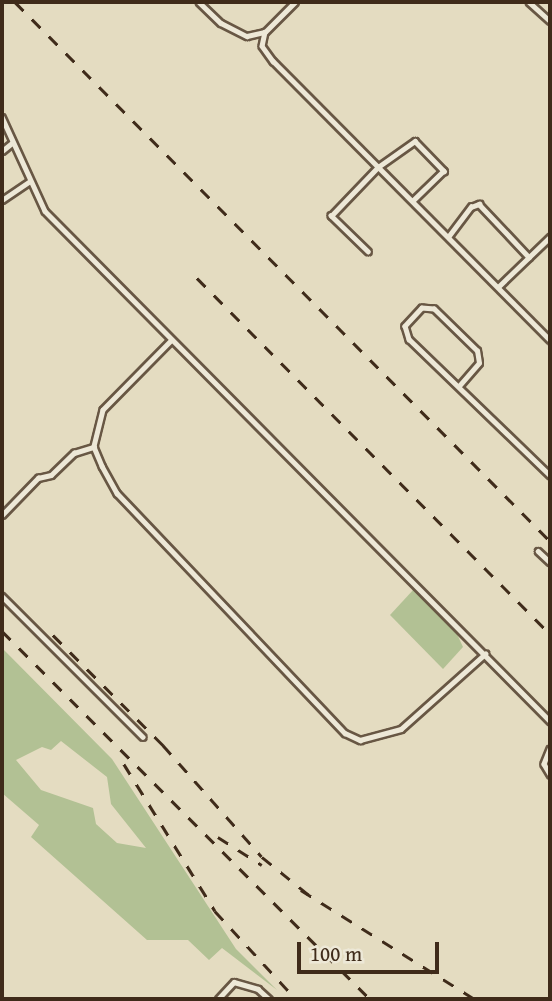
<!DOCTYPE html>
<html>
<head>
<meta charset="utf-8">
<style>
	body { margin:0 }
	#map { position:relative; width:552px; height:1001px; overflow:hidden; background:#e4dcc1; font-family:"Gentium Book Plus",serif }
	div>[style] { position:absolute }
	.green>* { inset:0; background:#b2c194 }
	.roads { filter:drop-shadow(2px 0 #685744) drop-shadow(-2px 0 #685744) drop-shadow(0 2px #685744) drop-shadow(0 -2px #685744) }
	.service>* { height:4.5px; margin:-2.25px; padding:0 2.25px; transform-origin:2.25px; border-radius:2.25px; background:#ede8d7 }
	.rail>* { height:2.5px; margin-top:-1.25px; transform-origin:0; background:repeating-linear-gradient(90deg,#3f2b1a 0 12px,transparent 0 24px) }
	span { translate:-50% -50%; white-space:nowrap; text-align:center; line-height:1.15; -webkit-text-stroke:7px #ede8d7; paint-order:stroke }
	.frame { position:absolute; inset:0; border:4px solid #3f2b1a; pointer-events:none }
	.scale { position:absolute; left:297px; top:942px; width:142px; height:32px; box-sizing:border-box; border:4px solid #3f2b1a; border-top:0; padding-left:9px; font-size:21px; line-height:24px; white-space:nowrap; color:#3f2b1a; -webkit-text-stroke:5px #ede8d7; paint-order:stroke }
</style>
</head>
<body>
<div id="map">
	<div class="green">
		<i style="clip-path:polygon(414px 589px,457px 634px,463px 647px,443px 669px,390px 615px)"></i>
		<i style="clip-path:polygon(evenodd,2px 648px,112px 759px,236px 949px,277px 990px,222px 948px,209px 960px,188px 940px,147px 940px,31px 837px,39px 825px,2px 793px,2px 648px,61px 741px,107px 777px,111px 804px,146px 848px,117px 843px,96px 824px,93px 808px,41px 790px,16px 760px,42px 747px,51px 750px,61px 741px)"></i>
	</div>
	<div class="roads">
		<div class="service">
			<i style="left:199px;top:2px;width:30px;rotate:44deg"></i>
			<i style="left:221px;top:23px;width:29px;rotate:27deg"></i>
			<i style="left:247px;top:36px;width:18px;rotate:-13deg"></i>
			<i style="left:265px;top:32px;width:42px;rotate:-45deg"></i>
			<i style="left:529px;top:2px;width:28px;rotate:42deg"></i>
			<i style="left:265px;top:32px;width:14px;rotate:102deg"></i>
			<i style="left:262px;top:46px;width:19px;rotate:54deg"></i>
			<i style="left:273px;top:61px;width:393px;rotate:45.2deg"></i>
			<i style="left:2px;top:117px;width:103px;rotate:65.4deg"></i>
			<i style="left:45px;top:211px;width:718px;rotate:45.28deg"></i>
			<i style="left:2px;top:151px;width:13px;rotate:-39deg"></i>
			<i style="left:2px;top:200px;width:32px;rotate:-34deg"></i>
			<i style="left:448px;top:237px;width:38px;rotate:-53deg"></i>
			<i style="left:471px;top:207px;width:9px;rotate:-21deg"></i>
			<i style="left:479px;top:204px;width:73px;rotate:46.7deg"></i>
			<i style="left:368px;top:252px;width:52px;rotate:-135.8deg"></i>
			<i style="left:331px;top:216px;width:68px;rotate:-46.2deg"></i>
			<i style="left:378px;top:167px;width:45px;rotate:-35.1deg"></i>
			<i style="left:415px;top:141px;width:42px;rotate:46deg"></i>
			<i style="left:444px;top:171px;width:43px;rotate:135.9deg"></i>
			<i style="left:498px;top:287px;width:72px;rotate:-43.9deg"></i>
			<i style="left:172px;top:340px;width:98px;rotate:134.6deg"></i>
			<i style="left:103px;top:410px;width:38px;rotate:104deg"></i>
			<i style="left:94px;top:447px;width:21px;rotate:67deg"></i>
			<i style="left:102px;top:466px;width:31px;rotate:61deg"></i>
			<i style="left:117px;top:493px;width:331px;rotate:46.5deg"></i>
			<i style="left:345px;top:733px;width:17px;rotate:25deg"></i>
			<i style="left:360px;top:740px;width:42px;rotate:-15deg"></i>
			<i style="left:401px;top:729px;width:113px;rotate:-41.8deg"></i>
			<i style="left:459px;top:386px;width:30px;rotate:-49deg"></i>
			<i style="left:479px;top:363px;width:12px;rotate:-99deg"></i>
			<i style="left:477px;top:351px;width:60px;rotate:-135.7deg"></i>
			<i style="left:434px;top:309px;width:12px;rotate:-175deg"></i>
			<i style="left:422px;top:308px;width:25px;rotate:133deg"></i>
			<i style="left:405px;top:326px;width:14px;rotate:73deg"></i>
			<i style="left:409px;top:339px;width:196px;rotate:44deg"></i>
			<i style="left:2px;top:515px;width:52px;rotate:-45.8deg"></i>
			<i style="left:38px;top:478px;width:13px;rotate:-13deg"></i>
			<i style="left:51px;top:475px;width:32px;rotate:-44deg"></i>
			<i style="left:74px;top:453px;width:21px;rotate:-17deg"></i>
			<i style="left:538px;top:551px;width:16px;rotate:43deg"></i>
			<i style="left:2px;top:596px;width:199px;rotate:45deg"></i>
			<i style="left:550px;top:749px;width:16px;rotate:112deg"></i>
			<i style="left:544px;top:764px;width:12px;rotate:59deg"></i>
			<i style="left:218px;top:999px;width:23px;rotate:-47deg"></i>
			<i style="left:234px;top:982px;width:25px;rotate:16deg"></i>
			<i style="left:258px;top:989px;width:15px;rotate:42deg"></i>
		</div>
	</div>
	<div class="rail">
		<i style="left:15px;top:2px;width:759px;rotate:45.21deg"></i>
		<i style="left:197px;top:278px;width:501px;rotate:45.24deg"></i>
		<i style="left:2px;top:584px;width:1px;rotate:45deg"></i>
		<i style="left:2px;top:631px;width:520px;rotate:45deg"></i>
		<i style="left:53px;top:635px;width:156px;rotate:45deg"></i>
		<i style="left:163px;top:745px;width:149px;rotate:48.5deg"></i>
		<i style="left:262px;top:857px;width:60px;rotate:39deg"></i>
		<i style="left:124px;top:764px;width:173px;rotate:58.2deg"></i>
		<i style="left:215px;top:911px;width:120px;rotate:47.4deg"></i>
		<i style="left:218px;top:837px;width:52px;rotate:32.5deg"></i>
		<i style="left:301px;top:890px;width:205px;rotate:32.1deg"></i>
	</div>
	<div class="frame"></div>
	<div class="scale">100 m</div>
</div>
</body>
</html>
